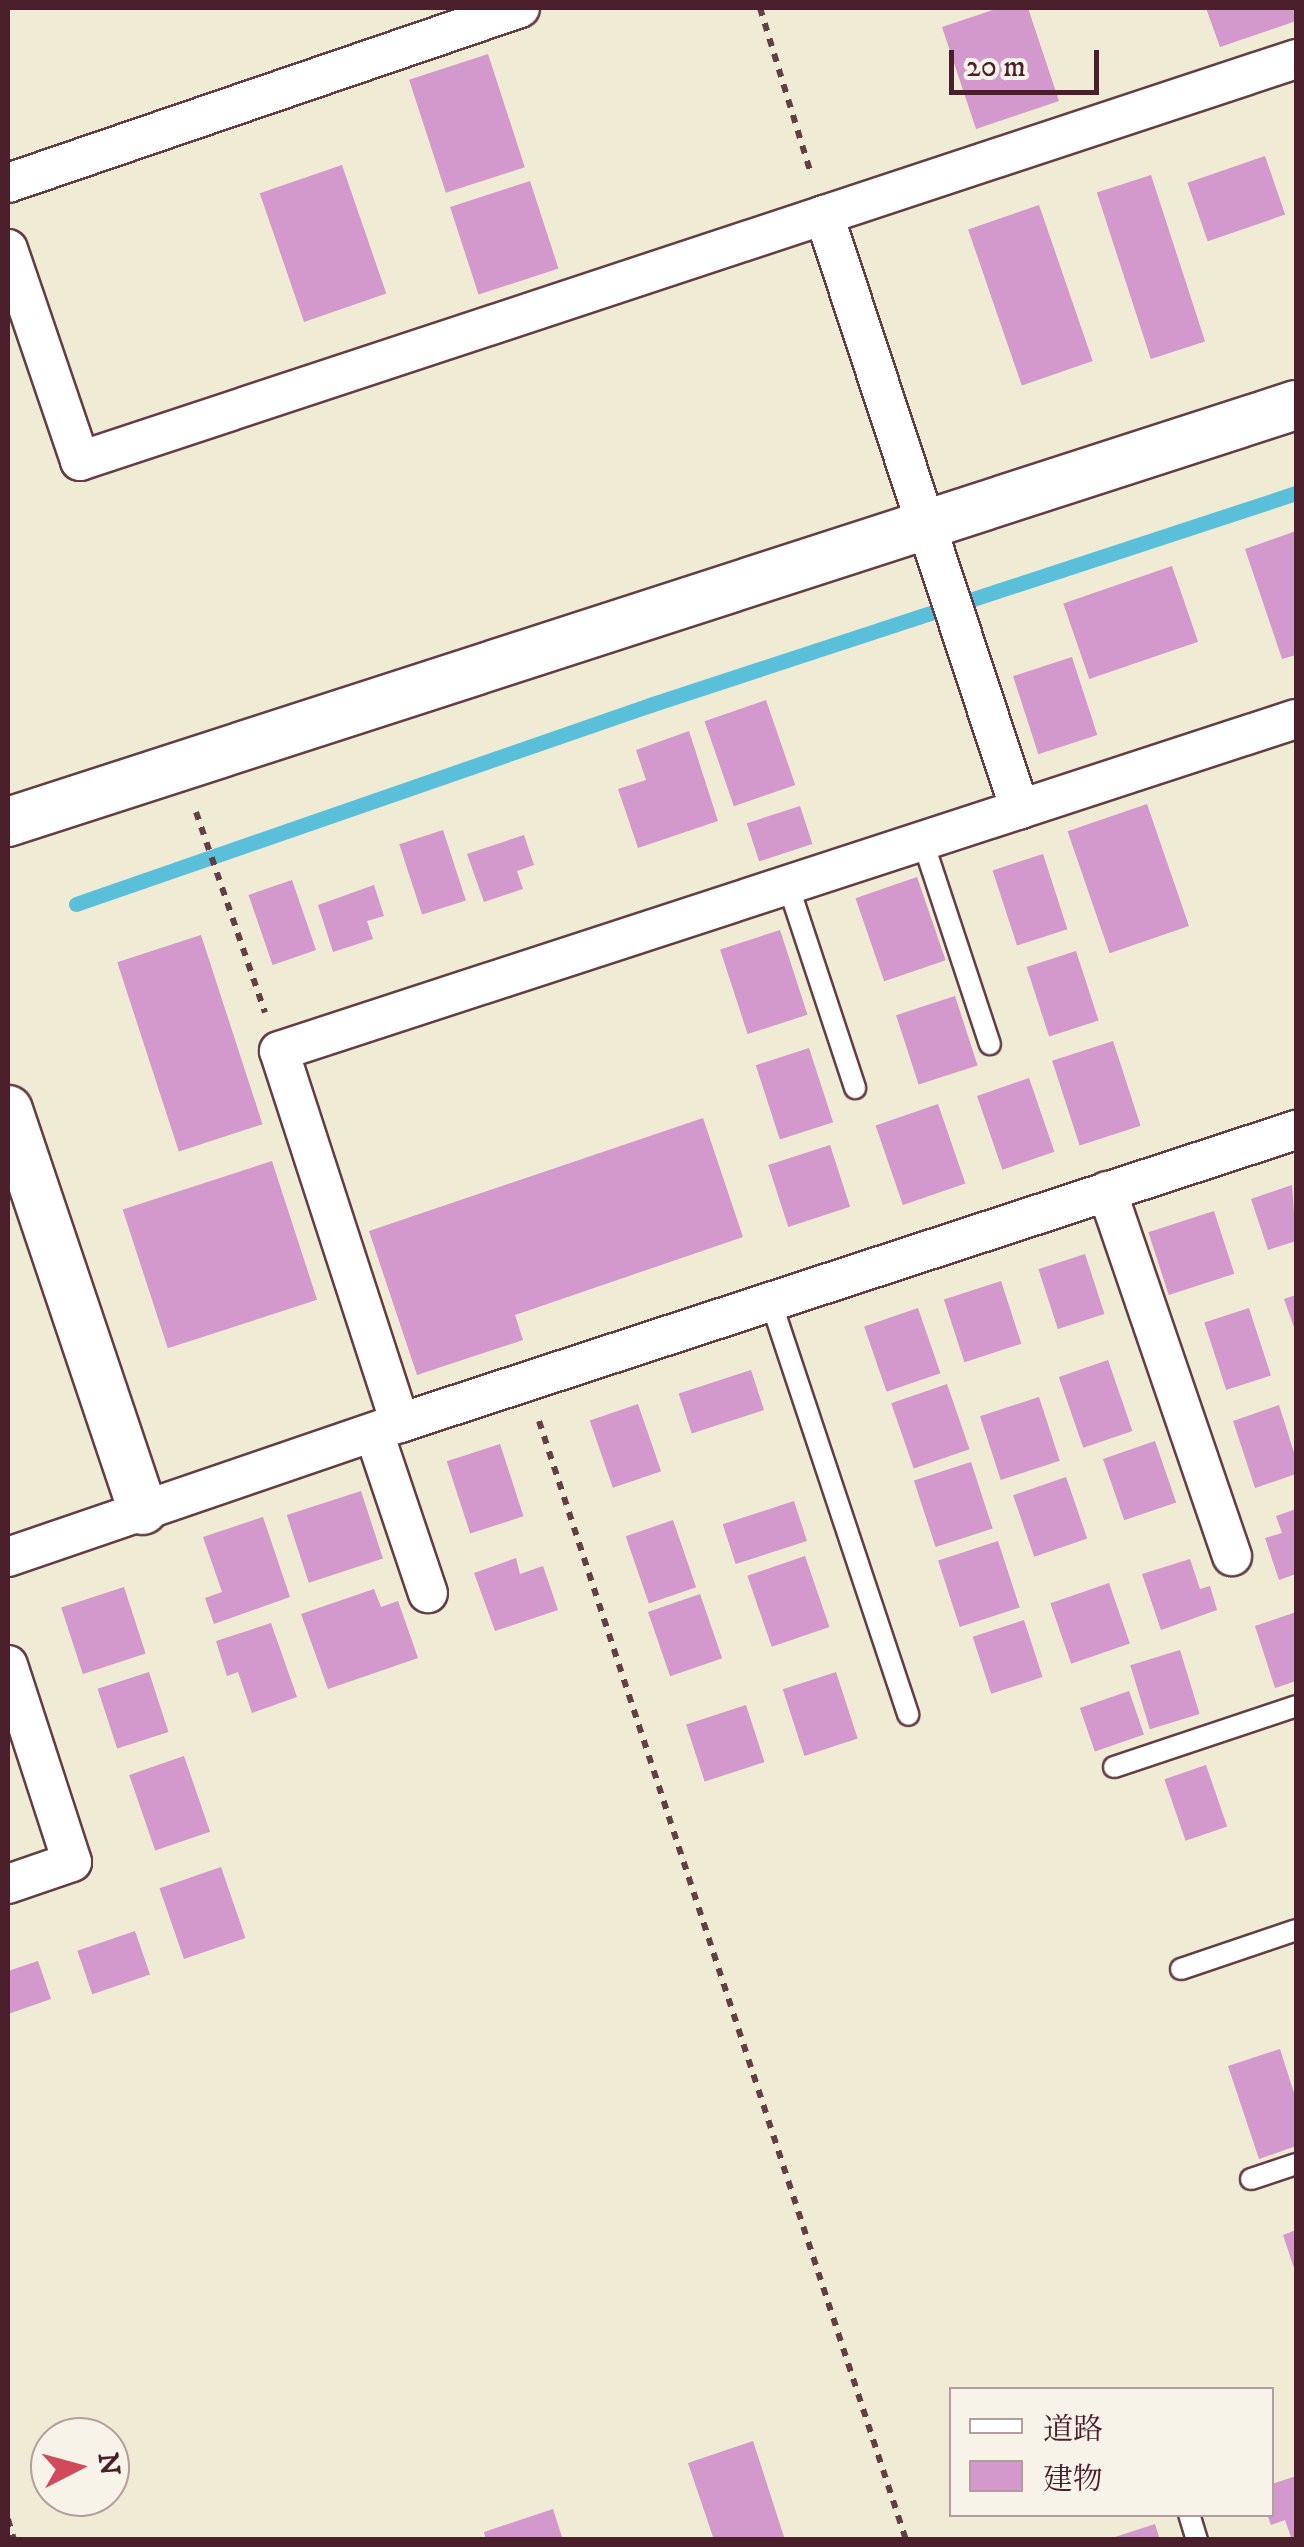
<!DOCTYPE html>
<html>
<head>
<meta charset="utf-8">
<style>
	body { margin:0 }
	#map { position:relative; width:1304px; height:2547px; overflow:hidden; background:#efebd5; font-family:"IM FELL DW Pica","Noto Serif JP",serif }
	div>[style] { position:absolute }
	.stream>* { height:15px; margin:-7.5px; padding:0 7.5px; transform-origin:7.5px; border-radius:7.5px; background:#5abfd8 }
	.building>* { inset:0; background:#d398cc; transform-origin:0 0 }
	.path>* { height:6px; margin-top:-3px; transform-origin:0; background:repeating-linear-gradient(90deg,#633e44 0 8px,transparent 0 16px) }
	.roads { filter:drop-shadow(2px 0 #633e44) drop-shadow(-2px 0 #633e44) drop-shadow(0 2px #633e44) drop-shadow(0 -2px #633e44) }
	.service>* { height:20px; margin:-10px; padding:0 10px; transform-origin:10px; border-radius:10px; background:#fff }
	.minor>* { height:38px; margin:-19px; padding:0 19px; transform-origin:19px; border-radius:19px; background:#fff }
	.tertiary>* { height:48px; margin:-24px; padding:0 24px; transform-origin:24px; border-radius:24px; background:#fff }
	span { translate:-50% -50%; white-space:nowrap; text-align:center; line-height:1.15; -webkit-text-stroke:10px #f7f3e8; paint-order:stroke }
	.frame { position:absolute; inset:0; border:10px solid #4a1f2b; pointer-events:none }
	.legend { position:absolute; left:949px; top:2387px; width:325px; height:130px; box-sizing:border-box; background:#f7f3e8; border:2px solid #b29e9c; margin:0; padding:12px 18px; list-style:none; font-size:30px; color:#4a1f2b }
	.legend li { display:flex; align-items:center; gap:20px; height:50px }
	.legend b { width:50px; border:2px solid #b29e9c }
	.north { position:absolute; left:30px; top:2417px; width:100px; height:100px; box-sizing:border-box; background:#f7f3e8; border:2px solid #b29e9c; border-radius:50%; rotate:84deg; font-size:28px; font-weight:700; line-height:40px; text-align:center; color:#4a1f2b }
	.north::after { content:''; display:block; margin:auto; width:35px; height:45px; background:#d1495b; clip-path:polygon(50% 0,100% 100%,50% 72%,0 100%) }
	.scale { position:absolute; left:949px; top:50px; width:150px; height:45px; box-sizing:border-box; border:5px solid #4a1f2b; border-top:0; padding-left:12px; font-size:30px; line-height:35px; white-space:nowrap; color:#4a1f2b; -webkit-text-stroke:8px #f7f3e8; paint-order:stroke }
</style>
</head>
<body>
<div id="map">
	<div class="stream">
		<i style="left:76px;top:904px;width:608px;rotate:-19.12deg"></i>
		<i style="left:650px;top:705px;width:680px;rotate:-18.17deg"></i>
	</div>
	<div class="building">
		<i style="clip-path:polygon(999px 8px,1028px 8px,1059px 101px,976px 129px,942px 27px)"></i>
		<i style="clip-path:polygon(1206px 8px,1296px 8px,1296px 21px,1220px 47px)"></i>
		<i style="left:488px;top:54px;width:119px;height:83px;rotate:72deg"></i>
		<i style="left:1265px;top:156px;width:62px;height:82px;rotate:71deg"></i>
		<i style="left:342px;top:165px;width:136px;height:87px;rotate:71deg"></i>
		<i style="left:1151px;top:175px;width:175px;height:57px;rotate:72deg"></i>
		<i style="left:530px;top:181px;width:92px;height:84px;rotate:72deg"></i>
		<i style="left:1039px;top:205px;width:165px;height:75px;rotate:71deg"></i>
		<i style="clip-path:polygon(1296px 531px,1296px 655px,1282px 659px,1245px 549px)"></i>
		<i style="left:1172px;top:566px;width:80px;height:115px;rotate:71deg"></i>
		<i style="left:1072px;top:657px;width:82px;height:62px;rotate:72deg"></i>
		<i style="left:766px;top:700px;width:90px;height:65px;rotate:71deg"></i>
		<i style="clip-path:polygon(689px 731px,718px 821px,638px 848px,618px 789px,646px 780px,636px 750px)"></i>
		<i style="left:1147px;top:804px;width:129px;height:84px;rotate:71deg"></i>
		<i style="left:800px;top:806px;width:40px;height:56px;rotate:72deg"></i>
		<i style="left:443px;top:830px;width:74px;height:46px;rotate:72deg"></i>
		<i style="clip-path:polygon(524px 835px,534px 865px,517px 871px,523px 889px,484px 902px,467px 854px)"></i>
		<i style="left:1043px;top:854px;width:79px;height:53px;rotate:72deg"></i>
		<i style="left:917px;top:877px;width:88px;height:65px;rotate:71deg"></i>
		<i style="left:292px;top:880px;width:74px;height:46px;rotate:71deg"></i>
		<i style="clip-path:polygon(374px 885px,384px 916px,367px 921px,373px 939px,333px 952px,318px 905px)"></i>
		<i style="left:780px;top:930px;width:89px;height:63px;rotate:72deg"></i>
		<i style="left:201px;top:935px;width:199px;height:88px;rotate:72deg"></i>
		<i style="left:1076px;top:951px;width:73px;height:52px;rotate:72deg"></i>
		<i style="left:955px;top:996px;width:73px;height:62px;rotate:72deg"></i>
		<i style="left:1113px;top:1041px;width:89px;height:64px;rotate:72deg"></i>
		<i style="left:809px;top:1048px;width:78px;height:56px;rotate:72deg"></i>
		<i style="left:1029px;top:1078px;width:78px;height:55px;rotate:71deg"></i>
		<i style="left:938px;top:1104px;width:84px;height:66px;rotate:71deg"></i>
		<i style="clip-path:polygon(703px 1118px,743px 1237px,515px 1315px,523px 1340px,417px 1375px,369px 1231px)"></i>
		<i style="left:830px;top:1145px;width:65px;height:65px;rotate:72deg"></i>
		<i style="left:272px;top:1161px;width:146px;height:157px;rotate:72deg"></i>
		<i style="clip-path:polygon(1292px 1185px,1296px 1241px,1268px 1250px,1251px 1199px)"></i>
		<i style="left:1214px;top:1211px;width:66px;height:69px;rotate:72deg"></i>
		<i style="left:1085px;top:1254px;width:63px;height:49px;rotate:72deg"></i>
		<i style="left:1001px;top:1281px;width:66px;height:60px;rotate:72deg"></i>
		<i style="clip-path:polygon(1296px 1295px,1296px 1333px,1284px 1299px)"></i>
		<i style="left:918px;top:1308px;width:69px;height:57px;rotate:71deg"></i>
		<i style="left:1249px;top:1308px;width:71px;height:47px;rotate:72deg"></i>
		<i style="left:1108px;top:1360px;width:75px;height:52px;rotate:71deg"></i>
		<i style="left:751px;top:1370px;width:42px;height:76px;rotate:72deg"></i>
		<i style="left:947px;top:1384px;width:69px;height:59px;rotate:71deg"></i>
		<i style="left:1039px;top:1397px;width:67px;height:62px;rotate:72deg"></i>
		<i style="left:638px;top:1404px;width:71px;height:51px;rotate:71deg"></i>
		<i style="clip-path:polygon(1279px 1405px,1296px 1459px,1296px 1474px,1255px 1488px,1233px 1421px)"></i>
		<i style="left:1155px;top:1441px;width:65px;height:55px;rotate:71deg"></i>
		<i style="left:500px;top:1444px;width:76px;height:56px;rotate:72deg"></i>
		<i style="left:971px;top:1462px;width:70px;height:60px;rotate:72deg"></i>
		<i style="left:1066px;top:1477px;width:65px;height:56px;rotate:71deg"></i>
		<i style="left:361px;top:1491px;width:71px;height:78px;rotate:72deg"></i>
		<i style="left:794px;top:1501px;width:42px;height:75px;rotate:72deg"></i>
		<i style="clip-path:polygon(1296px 1509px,1296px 1574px,1279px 1580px,1265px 1538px,1282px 1533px,1276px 1516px)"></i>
		<i style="clip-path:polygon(263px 1517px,290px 1597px,214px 1624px,205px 1598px,222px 1592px,203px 1537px)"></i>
		<i style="left:673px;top:1520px;width:71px;height:50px;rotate:71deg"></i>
		<i style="left:998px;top:1541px;width:70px;height:63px;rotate:72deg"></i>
		<i style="left:805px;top:1556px;width:75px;height:61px;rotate:71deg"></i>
		<i style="clip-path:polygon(516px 1558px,520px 1574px,543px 1566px,558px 1610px,495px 1631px,474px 1573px)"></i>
		<i style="clip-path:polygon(1190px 1559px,1200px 1589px,1210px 1586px,1217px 1610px,1161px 1630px,1142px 1574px)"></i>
		<i style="left:1109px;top:1583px;width:64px;height:62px;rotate:71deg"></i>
		<i style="left:124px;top:1587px;width:70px;height:66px;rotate:72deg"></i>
		<i style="clip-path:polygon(374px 1589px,381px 1607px,398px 1601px,418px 1658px,328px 1689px,301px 1614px)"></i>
		<i style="left:700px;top:1594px;width:68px;height:55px;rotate:71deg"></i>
		<i style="clip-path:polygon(1296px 1612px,1296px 1681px,1275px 1688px,1255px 1626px)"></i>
		<i style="left:1024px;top:1620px;width:60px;height:54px;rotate:72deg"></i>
		<i style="clip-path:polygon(271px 1623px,297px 1697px,252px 1713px,238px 1672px,227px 1676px,216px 1641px)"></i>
		<i style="left:1180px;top:1650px;width:67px;height:52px;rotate:73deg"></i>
		<i style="left:149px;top:1672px;width:63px;height:54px;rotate:72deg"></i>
		<i style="left:836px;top:1672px;width:70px;height:56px;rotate:72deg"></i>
		<i style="left:1129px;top:1691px;width:46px;height:52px;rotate:71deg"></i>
		<i style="left:746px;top:1705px;width:60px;height:63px;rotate:72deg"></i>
		<i style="left:184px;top:1756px;width:80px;height:58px;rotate:71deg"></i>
		<i style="left:1206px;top:1765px;width:65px;height:44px;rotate:71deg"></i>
		<i style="left:221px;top:1867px;width:75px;height:65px;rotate:71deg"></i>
		<i style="left:135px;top:1931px;width:46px;height:61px;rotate:71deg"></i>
		<i style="clip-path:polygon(38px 1961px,51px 1999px,8px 2014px,8px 1971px)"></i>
		<i style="clip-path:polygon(1280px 2049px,1296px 2099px,1296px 2146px,1259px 2159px,1228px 2066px)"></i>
		<i style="clip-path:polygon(1296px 2230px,1296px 2274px,1283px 2235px)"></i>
		<i style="clip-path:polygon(753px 2441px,785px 2540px,714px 2540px,688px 2463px)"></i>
		<i style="clip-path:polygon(1296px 2476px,1296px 2540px,1292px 2540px,1285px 2520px,1271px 2525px,1267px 2514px,1272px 2514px,1272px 2484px)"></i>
		<i style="clip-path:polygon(553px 2509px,563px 2540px,486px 2540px,484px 2532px)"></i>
		<i style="clip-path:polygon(1155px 2524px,1160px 2540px,1109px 2540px,1109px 2539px)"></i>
	</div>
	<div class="path">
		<i style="left:760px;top:8px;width:174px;rotate:72.9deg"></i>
		<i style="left:196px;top:812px;width:212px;rotate:71deg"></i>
		<i style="left:539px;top:1421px;width:1178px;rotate:71.84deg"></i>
		<i style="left:8px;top:2519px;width:22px;rotate:74deg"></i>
	</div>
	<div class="roads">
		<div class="service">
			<i style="left:923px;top:842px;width:213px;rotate:71.7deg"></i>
			<i style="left:788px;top:885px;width:214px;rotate:71.7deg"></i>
			<i style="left:771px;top:1302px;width:435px;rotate:71.6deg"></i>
			<i style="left:1114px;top:1767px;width:192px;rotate:-18.5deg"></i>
			<i style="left:1181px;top:1969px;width:121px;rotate:-18.7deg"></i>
			<i style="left:1251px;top:2179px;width:47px;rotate:-18.4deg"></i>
			<i style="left:1189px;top:2514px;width:27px;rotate:73deg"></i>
		</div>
		<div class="minor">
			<i style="left:8px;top:183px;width:541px;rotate:-18.87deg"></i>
			<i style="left:824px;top:215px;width:626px;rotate:71.77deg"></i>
			<i style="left:8px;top:249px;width:224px;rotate:71.2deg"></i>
			<i style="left:80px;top:461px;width:1281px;rotate:-18.29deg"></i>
			<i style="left:1107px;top:1191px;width:386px;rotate:71.1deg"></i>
			<i style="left:400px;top:1423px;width:391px;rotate:-108deg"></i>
			<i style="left:279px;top:1051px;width:1070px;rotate:-18.08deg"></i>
			<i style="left:374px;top:1433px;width:169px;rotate:71.4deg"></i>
			<i style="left:8px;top:1557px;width:414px;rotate:-18.9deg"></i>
			<i style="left:400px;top:1423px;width:943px;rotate:-18.11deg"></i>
			<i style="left:8px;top:1665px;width:207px;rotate:72deg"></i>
			<i style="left:72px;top:1862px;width:68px;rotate:161deg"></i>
		</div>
		<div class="tertiary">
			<i style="left:8px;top:822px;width:1354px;rotate:-17.94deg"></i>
			<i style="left:8px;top:1110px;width:422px;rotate:71.4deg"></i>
		</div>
	</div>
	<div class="frame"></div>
	<ul class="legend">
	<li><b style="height:12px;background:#fff"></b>道路</li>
	<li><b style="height:28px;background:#d398cc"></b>建物</li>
	</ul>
	<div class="north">N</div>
	<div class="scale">20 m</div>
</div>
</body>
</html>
